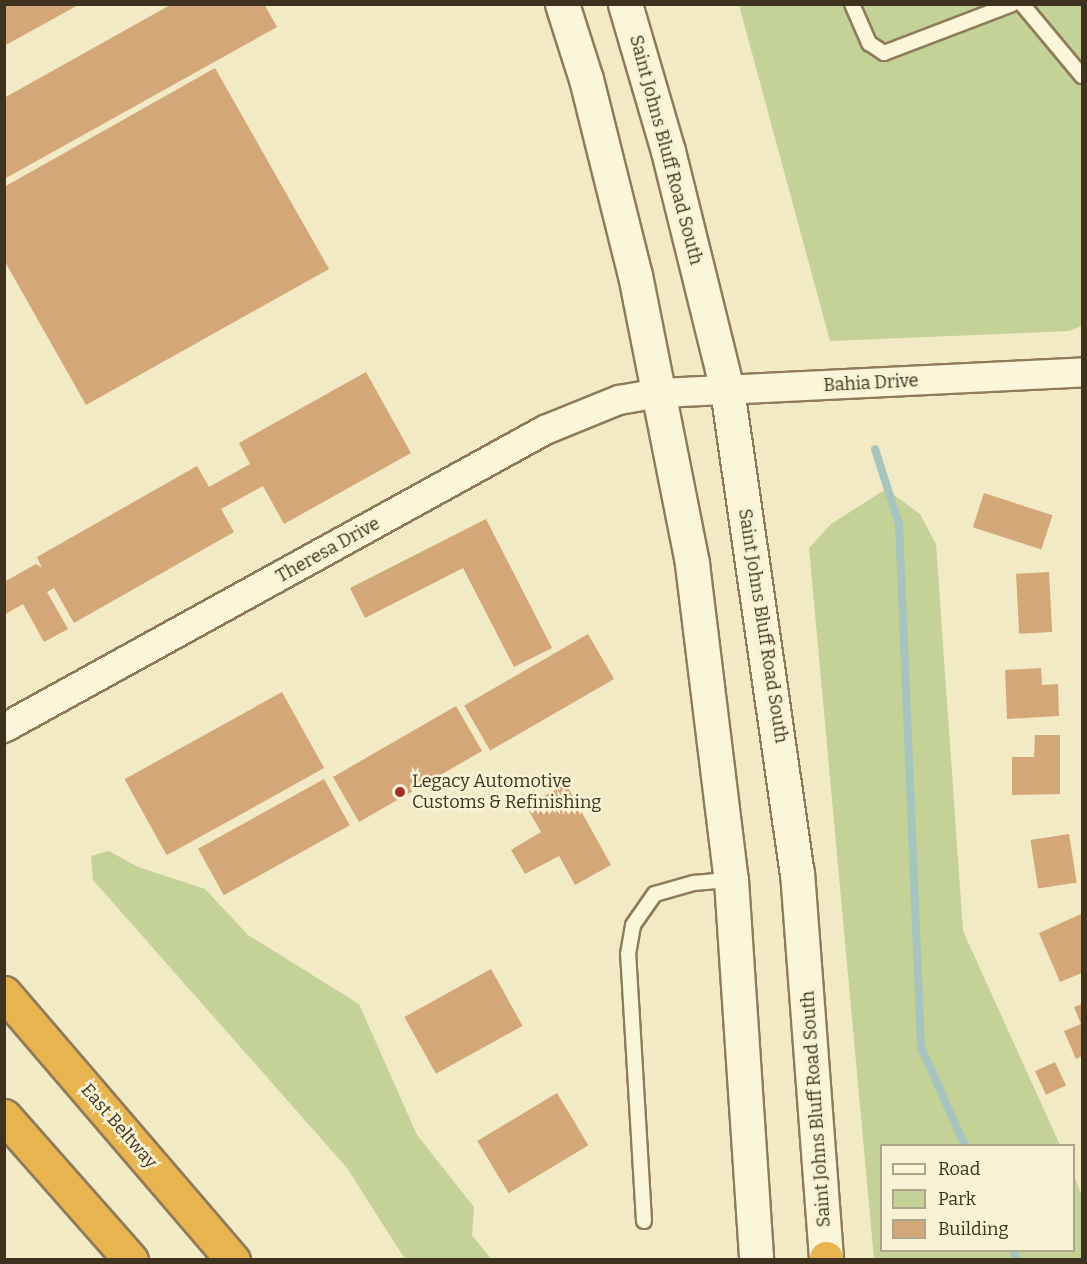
<!DOCTYPE html>
<html>
<head>
<meta charset="utf-8">
<style>
	body { margin:0 }
	#map { position:relative; width:1087px; height:1264px; overflow:hidden; background:#f2e9c5; font-family:Bitter,serif }
	div>[style] { position:absolute }
	.green>* { inset:0; background:#c4d197 }
	.stream>* { height:8px; margin:-4px; padding:0 4px; transform-origin:4px; border-radius:4px; background:#a7c5bf }
	.building>* { inset:0; background:#d3a778; transform-origin:0 0 }
	.roads { filter:drop-shadow(2px 0 #8f7b59) drop-shadow(-2px 0 #8f7b59) drop-shadow(0 2px #8f7b59) drop-shadow(0 -2px #8f7b59) }
	.service>* { height:14px; margin:-7px; padding:0 7px; transform-origin:7px; border-radius:7px; background:#fbf5d9 }
	.minor>* { height:28px; margin:-14px; padding:0 14px; transform-origin:14px; border-radius:14px; background:#fbf5d9 }
	.secondary>* { height:33px; margin:-16.5px; padding:0 16.5px; transform-origin:16.5px; border-radius:16.5px; background:#fbf5d9 }
	.motorway>* { height:33px; margin:-16.5px; padding:0 16.5px; transform-origin:16.5px; border-radius:16.5px; background:#e7b450 }
	.dots>* { width:16px; height:16px; translate:-50% -50%; box-sizing:border-box; border:3px solid #f8f2d5; border-radius:50% }
	span { translate:-50% -50%; white-space:nowrap; text-align:center; line-height:1.15; -webkit-text-stroke:5px #f8f2d5; paint-order:stroke }
	.street-label { font-size:18px; color:#3e311e }
	.poi-label { font-size:18px; color:#3e311e }
	.left { translate:0 -50%; text-align:left }
	.frame { position:absolute; inset:0; border:6px solid #3e311e; pointer-events:none }
	.legend { position:absolute; left:880px; top:1144px; width:195px; height:108px; box-sizing:border-box; background:#f8f2d5; border:2px solid #aea58c; margin:0; padding:8px 10px; list-style:none; font-size:18px; color:#3e311e }
	.legend li { display:flex; align-items:center; gap:12px; height:30px }
	.legend b { width:30px; border:2px solid #aea58c }
</style>
</head>
<body>
<div id="map">
	<div class="green">
		<i style="clip-path:polygon(739px 5px,1082px 5px,1082px 326px,1069px 331px,830px 341px)"></i>
		<i style="clip-path:polygon(886px 489px,920px 514px,936px 544px,963px 931px,1060px 1145px,882px 1146px,882px 1250px,1074px 1250px,1074px 1176px,1082px 1196px,1082px 1259px,874px 1259px,809px 548px,831px 524px)"></i>
		<i style="clip-path:polygon(109px 851px,138px 867px,205px 889px,248px 935px,359px 1004px,417px 1135px,474px 1207px,472px 1235px,491px 1259px,405px 1259px,347px 1168px,93px 880px,91px 856px)"></i>
	</div>
	<div class="stream">
		<i style="left:875px;top:449px;width:79px;rotate:72.3deg"></i>
		<i style="left:899px;top:524px;width:523px;rotate:87.59deg"></i>
		<i style="left:921px;top:1047px;width:108px;rotate:66deg"></i>
		<i style="left:1013px;top:1250px;width:11px;rotate:68deg"></i>
	</div>
	<div class="building">
		<i style="clip-path:polygon(4px 4px,80px 4px,4px 46px)"></i>
		<i style="clip-path:polygon(172px 4px,264px 4px,277px 27px,6px 178px,4px 98px)"></i>
		<i style="clip-path:polygon(215px 68px,329px 269px,86px 405px,4px 260px,4px 187px)"></i>
		<i style="clip-path:polygon(366px 372px,411px 453px,284px 524px,263px 486px,221px 509px,234px 532px,74px 623px,54px 588px,47px 592px,68px 629px,44px 642px,23px 604px,4px 615px,4px 582px,36px 564px,42px 568px,37px 557px,197px 466px,209px 487px,250px 464px,239px 443px)"></i>
		<i style="left:984px;top:493px;width:72px;height:36px;rotate:18deg"></i>
		<i style="clip-path:polygon(486px 519px,552px 648px,514px 667px,463px 568px,365px 618px,350px 588px)"></i>
		<i style="left:1049px;top:572px;width:60px;height:33px;rotate:87deg"></i>
		<i style="left:588px;top:634px;width:52px;height:143px;rotate:60deg"></i>
		<i style="clip-path:polygon(1041px 668px,1042px 685px,1058px 684px,1059px 716px,1007px 719px,1005px 670px)"></i>
		<i style="left:282px;top:692px;width:87px;height:180px;rotate:61deg"></i>
		<i style="left:456px;top:706px;width:52px;height:142px;rotate:60deg"></i>
		<i style="clip-path:polygon(1035px 735px,1060px 735px,1060px 794px,1012px 795px,1012px 757px,1034px 757px)"></i>
		<i style="left:324px;top:779px;width:53px;height:144px;rotate:61deg"></i>
		<i style="clip-path:polygon(566px 784px,611px 865px,575px 885px,559px 856px,525px 874px,511px 850px,541px 832px,526px 806px)"></i>
		<i style="left:1069px;top:834px;width:49px;height:39px;rotate:81deg"></i>
		<i style="clip-path:polygon(1081px 914px,1082px 973px,1060px 982px,1039px 933px)"></i>
		<i style="left:491px;top:969px;width:65px;height:99px;rotate:61deg"></i>
		<i style="clip-path:polygon(1082px 1004px,1082px 1056px,1076px 1059px,1064px 1031px,1081px 1024px,1074px 1007px)"></i>
		<i style="left:1055px;top:1062px;width:26px;height:22px;rotate:65deg"></i>
		<i style="left:557px;top:1093px;width:61px;height:93px;rotate:59deg"></i>
	</div>
	<div class="roads">
		<div class="service">
			<i style="left:852px;top:4px;width:43px;rotate:66.4deg"></i>
			<i style="left:869px;top:43px;width:18px;rotate:34deg"></i>
			<i style="left:884px;top:53px;width:137px;rotate:-20.9deg"></i>
			<i style="left:1022px;top:4px;width:94px;rotate:50.2deg"></i>
			<i style="left:644px;top:1221px;width:267px;rotate:-93.4deg"></i>
			<i style="left:628px;top:954px;width:29px;rotate:-80deg"></i>
			<i style="left:633px;top:925px;width:38px;rotate:-55deg"></i>
			<i style="left:655px;top:894px;width:41px;rotate:-15.8deg"></i>
			<i style="left:694px;top:883px;width:37px;rotate:-5deg"></i>
		</div>
		<div class="minor">
			<i style="left:4px;top:728px;width:618px;rotate:-28.85deg"></i>
			<i style="left:545px;top:430px;width:80px;rotate:-22.1deg"></i>
			<i style="left:619px;top:400px;width:42px;rotate:-9.7deg"></i>
			<i style="left:660px;top:393px;width:423px;rotate:-2.8deg"></i>
		</div>
		<div class="secondary">
			<i style="left:562px;top:4px;width:79px;rotate:72.3deg"></i>
			<i style="left:586px;top:79px;width:202px;rotate:76deg"></i>
			<i style="left:635px;top:275px;width:295px;rotate:78.8deg"></i>
			<i style="left:692px;top:564px;width:318px;rotate:83deg"></i>
			<i style="left:731px;top:880px;width:381px;rotate:86.2deg"></i>
			<i style="left:625px;top:4px;width:153px;rotate:73.7deg"></i>
			<i style="left:668px;top:151px;width:245px;rotate:76.1deg"></i>
			<i style="left:727px;top:389px;width:488px;rotate:81.8deg"></i>
			<i style="left:797px;top:872px;width:389px;rotate:85.7deg"></i>
		</div>
		<div class="motorway">
			<i style="left:4px;top:993px;width:352px;rotate:49.4deg"></i>
			<i style="left:4px;top:1116px;width:192px;rotate:48.6deg"></i>
			<i style="left:826px;top:1258px;width:2px;rotate:90deg"></i>
		</div>
	</div>
	<div class="dots">
		<i style="left:400px;top:792px;background:#a33024"></i>
	</div>
	<div class="street-label">
		<span style="left:666px;top:150px;rotate:75deg">Saint Johns Bluff Road South</span>
		<span style="left:871px;top:383px;rotate:-3deg">Bahia Drive</span>
		<span style="left:328px;top:550px;rotate:-29deg">Theresa Drive</span>
		<span style="left:763px;top:626px;rotate:81deg">Saint Johns Bluff Road South</span>
		<span style="left:816px;top:1109px;rotate:-94deg">Saint Johns Bluff Road South</span>
		<span style="left:119px;top:1126px;rotate:49deg">East Beltway</span>
	</div>
	<div class="poi-label">
		<span class="left" style="left:412px;top:792px">Legacy Automotive<br>Customs &amp; Refinishing</span>
	</div>
	<div class="frame"></div>
	<ul class="legend">
	<li><b style="height:8px;background:#fbf5d9"></b>Road</li>
	<li><b style="height:16px;background:#c4d197"></b>Park</li>
	<li><b style="height:16px;background:#d3a778"></b>Building</li>
	</ul>
</div>
</body>
</html>
